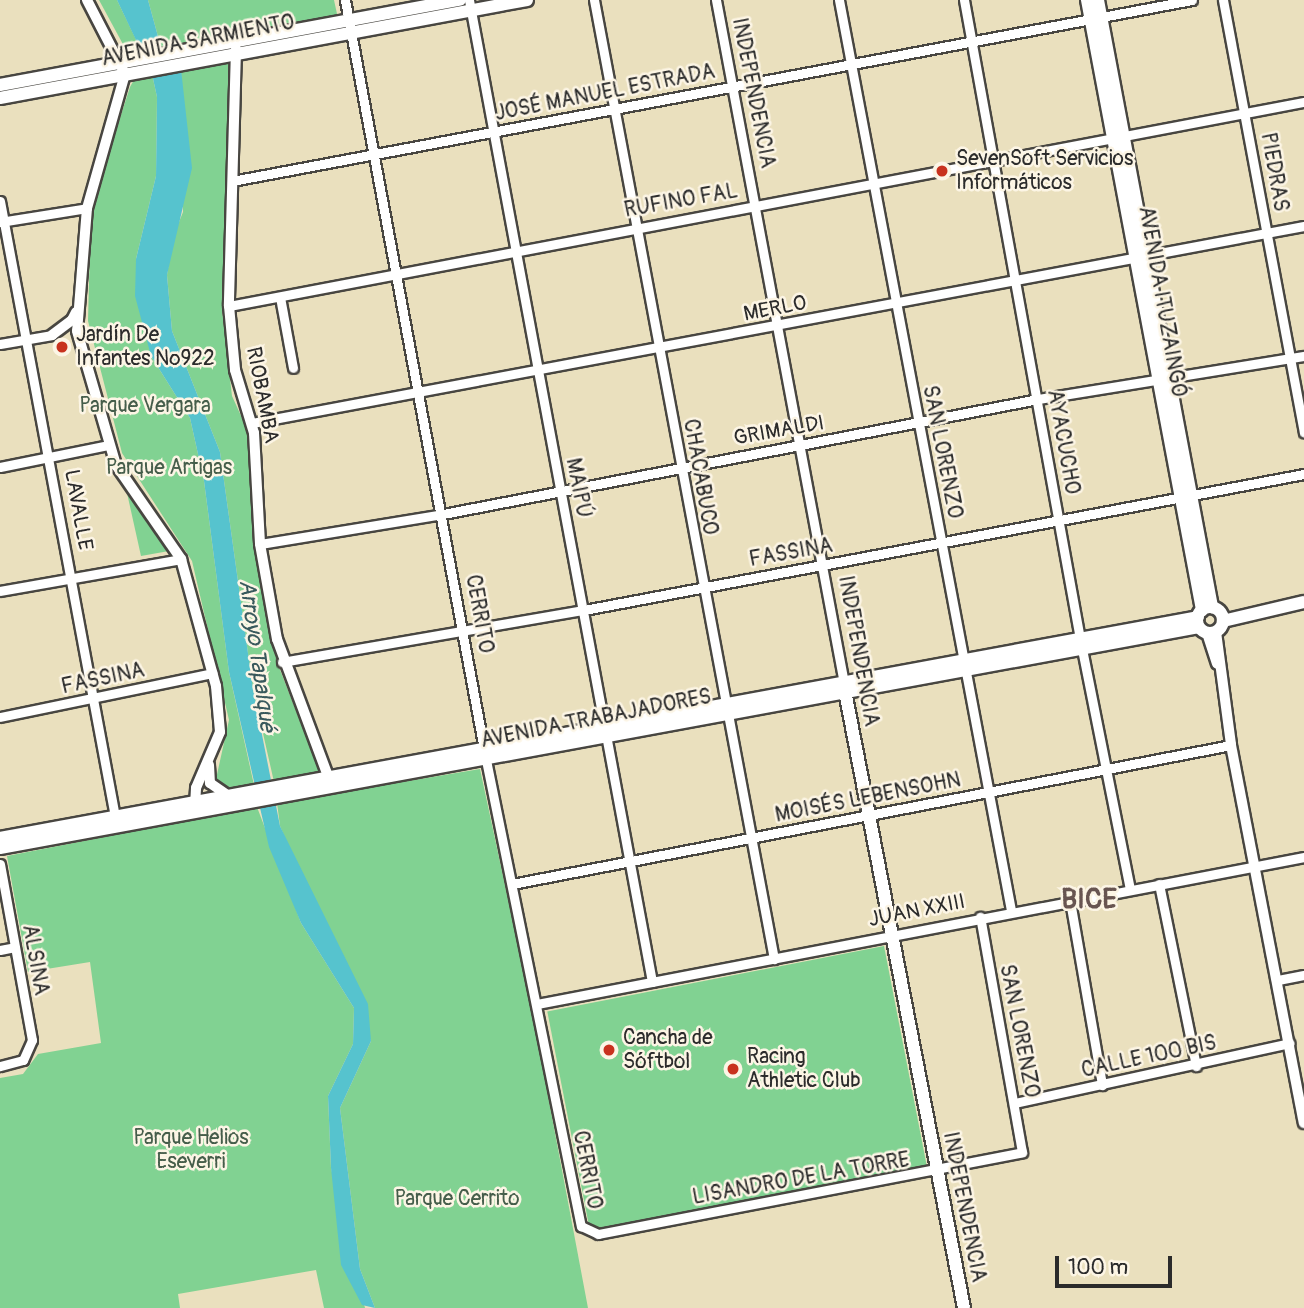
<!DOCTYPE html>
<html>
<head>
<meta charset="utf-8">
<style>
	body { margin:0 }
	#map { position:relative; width:1304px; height:1308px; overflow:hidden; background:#eae0be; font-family:Pangolin,sans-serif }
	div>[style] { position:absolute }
	.green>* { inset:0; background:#81d292; transform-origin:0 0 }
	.water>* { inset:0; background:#56c3ce }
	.roads { filter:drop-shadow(2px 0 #484641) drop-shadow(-2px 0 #484641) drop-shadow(0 2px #484641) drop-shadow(0 -2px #484641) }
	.minor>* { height:9px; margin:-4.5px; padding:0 4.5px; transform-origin:4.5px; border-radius:4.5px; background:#fff }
	.tertiary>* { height:10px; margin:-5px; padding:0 5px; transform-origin:5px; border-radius:5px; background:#fff }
	.secondary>* { height:12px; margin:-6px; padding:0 6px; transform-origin:6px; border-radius:6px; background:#fff }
	.secondary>.ring { margin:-6px; padding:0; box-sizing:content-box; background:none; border:12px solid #fff; border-radius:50% }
	.dots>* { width:19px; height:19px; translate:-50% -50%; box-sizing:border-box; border:4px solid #fcf5e5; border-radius:50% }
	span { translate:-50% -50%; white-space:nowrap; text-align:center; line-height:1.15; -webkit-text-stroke:5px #fcf5e5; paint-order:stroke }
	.street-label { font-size:21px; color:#2b2b2b }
	.poi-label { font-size:21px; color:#2b2b2b }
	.left { translate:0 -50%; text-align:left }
	.park-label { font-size:21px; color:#455d4a }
	.water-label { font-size:23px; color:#38595c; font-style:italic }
	.district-label { font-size:28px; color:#685551; font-weight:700 }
	.scale { position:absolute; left:1055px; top:1256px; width:117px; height:32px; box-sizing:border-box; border:4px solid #2b2b2b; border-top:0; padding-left:9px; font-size:21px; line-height:24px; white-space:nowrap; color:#2b2b2b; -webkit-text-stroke:5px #fcf5e5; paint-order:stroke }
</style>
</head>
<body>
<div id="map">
	<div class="green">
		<i style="clip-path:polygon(99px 0,117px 0,143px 54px,125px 48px)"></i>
		<i style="clip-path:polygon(148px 0,334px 0,339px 23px,162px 51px)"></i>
		<i style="clip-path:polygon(230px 61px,222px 310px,232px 396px,247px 429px,253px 533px,277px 662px,319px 770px,314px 776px,274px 782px,253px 689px,220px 452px,172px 331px,167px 275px,173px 237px,183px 212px,181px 69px)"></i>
		<i style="clip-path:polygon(152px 74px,157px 97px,156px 176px,136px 259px,151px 356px,190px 418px,204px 481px,229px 672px,254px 785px,231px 789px,216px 779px,229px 720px,192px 561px,122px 453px,88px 321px,91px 207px,130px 87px,135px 78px)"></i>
		<i style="clip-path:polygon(125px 484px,169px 551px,141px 556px)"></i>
		<i style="clip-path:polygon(480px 769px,532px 1011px,588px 1308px,375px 1308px,360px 1269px,340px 1108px,371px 1041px,280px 826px,277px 803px)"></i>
		<i style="clip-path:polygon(257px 807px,301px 923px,354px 1008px,353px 1044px,328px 1096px,331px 1168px,365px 1308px,324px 1308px,316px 1270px,178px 1294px,180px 1308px,0 1308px,0 1078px,23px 1074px,38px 1054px,101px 1043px,90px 962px,28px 972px,7px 856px)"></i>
		<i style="left:884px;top:946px;width:225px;height:343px;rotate:79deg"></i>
	</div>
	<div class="water">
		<i style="clip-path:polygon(117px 0,148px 0,162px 51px,181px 69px,192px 168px,167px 275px,172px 331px,220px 452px,253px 689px,280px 826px,368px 1004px,371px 1041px,340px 1108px,360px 1269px,375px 1308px,362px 1305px,341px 1265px,331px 1168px,328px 1096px,353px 1044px,354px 1008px,301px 923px,269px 847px,229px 672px,204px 481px,190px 418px,151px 356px,135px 296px,136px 259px,156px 176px,157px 97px,152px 74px)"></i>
	</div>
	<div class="roads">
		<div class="minor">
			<i style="left:345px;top:0;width:773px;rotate:79.49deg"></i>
			<i style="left:486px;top:760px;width:476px;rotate:78.5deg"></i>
			<i style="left:581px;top:1226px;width:19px;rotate:25deg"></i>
			<i style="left:598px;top:1234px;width:432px;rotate:-10.9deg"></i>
			<i style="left:1022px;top:1152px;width:239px;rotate:-100.1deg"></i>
			<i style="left:469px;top:0;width:999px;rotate:79.44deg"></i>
			<i style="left:594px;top:0;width:976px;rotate:79.37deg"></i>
			<i style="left:716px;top:0;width:695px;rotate:79.39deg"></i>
			<i style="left:839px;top:0;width:926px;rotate:79.3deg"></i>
			<i style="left:964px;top:0;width:649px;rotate:79.71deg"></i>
			<i style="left:1080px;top:639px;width:255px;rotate:78.7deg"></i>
			<i style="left:1223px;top:0;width:440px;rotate:79.4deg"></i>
			<i style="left:232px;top:181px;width:977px;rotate:-10.68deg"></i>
			<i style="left:0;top:201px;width:632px;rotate:79.42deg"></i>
			<i style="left:0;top:222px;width:88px;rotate:-9.1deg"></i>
			<i style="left:280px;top:297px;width:72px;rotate:79.6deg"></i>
			<i style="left:229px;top:306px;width:1094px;rotate:-10.75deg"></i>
			<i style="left:0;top:344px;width:53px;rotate:-9.8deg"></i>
			<i style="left:252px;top:423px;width:1070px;rotate:-10.61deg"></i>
			<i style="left:0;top:467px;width:110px;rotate:-11.5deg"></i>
			<i style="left:260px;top:544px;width:185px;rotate:-9.3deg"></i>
			<i style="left:443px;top:514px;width:606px;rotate:-10.94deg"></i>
			<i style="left:1038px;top:399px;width:269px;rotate:-9.2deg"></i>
			<i style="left:0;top:591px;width:184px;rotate:-10deg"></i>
			<i style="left:282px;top:662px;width:306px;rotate:-9.8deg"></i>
			<i style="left:584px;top:610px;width:733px;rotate:-10.7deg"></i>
			<i style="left:0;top:717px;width:217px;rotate:-11.7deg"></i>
			<i style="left:0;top:864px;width:179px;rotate:79.7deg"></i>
			<i style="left:32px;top:1040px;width:22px;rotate:114deg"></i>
			<i style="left:23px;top:1060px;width:24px;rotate:165deg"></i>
			<i style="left:512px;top:884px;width:732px;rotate:-10.94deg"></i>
			<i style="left:1159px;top:884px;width:186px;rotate:78.5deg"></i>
			<i style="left:1070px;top:901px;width:187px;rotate:80.1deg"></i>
			<i style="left:0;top:950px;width:15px;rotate:-11deg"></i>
			<i style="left:1278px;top:980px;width:26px;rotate:-11deg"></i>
			<i style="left:537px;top:1004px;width:781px;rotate:-10.85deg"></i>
			<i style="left:1015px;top:1103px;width:281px;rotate:-12.3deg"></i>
		</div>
		<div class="tertiary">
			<i style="left:87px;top:0;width:83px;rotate:62.8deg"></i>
			<i style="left:125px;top:74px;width:139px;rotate:105.8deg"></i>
			<i style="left:87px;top:208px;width:123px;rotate:94.6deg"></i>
			<i style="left:77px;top:331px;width:140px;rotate:73.8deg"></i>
			<i style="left:116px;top:465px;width:114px;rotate:55.3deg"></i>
			<i style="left:181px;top:559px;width:132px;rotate:74.6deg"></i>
			<i style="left:216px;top:686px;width:46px;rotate:85deg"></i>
			<i style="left:220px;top:732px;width:61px;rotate:113.2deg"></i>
			<i style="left:196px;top:788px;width:22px;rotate:93deg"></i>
			<i style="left:236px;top:49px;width:257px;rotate:91.6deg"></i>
			<i style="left:229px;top:306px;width:64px;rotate:84.6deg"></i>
			<i style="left:235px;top:370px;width:66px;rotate:73.2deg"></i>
			<i style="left:254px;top:433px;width:111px;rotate:86.9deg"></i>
			<i style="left:260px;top:544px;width:97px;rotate:79.9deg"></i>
			<i style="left:277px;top:639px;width:155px;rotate:69.6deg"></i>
			<i style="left:52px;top:335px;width:25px;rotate:-37deg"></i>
			<i style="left:72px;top:320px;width:9px;rotate:-63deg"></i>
			<i style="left:1216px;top:632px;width:114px;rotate:82.4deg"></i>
			<i style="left:1231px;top:745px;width:385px;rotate:79.1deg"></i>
			<i style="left:1207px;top:633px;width:32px;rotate:72deg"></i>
			<i style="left:209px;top:765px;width:18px;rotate:87deg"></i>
			<i style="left:210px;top:783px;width:19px;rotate:35deg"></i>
		</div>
		<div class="secondary">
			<i style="left:1087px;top:0;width:621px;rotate:79.32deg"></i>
			<i style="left:1098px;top:0;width:618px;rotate:79.36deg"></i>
			<i style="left:0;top:85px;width:468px;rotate:-10.5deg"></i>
			<i style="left:0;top:98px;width:536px;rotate:-10.53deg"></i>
			<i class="ring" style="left:1197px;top:607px;width:14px;height:14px"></i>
			<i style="left:1223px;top:621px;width:83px;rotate:-13.2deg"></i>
			<i style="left:844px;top:686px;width:633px;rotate:79.08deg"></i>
			<i style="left:0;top:838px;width:1218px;rotate:-10.45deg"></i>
			<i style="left:0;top:848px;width:1219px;rotate:-10.44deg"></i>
		</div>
	</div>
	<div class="dots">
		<i style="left:942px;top:171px;background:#c8321e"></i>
		<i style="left:62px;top:347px;background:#c8321e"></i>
		<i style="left:609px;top:1050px;background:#c8321e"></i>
		<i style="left:733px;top:1069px;background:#c8321e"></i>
	</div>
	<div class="street-label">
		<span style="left:198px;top:41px;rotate:-11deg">AVENIDA SARMIENTO</span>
		<span style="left:605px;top:93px;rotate:-11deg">JOSÉ MANUEL ESTRADA</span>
		<span style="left:753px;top:93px;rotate:79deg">INDEPENDENCIA</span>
		<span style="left:1274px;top:172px;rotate:80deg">PIEDRAS</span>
		<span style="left:681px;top:201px;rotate:-10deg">RUFINO FAL</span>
		<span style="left:1162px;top:302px;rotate:80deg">AVENIDA ITUZAINGÓ</span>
		<span style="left:775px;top:309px;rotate:-11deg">MERLO</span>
		<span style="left:262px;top:395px;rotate:79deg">RIOBAMBA</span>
		<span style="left:779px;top:431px;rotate:-10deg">GRIMALDI</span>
		<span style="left:1063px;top:442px;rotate:80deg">AYACUCHO</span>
		<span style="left:942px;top:452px;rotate:79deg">SAN LORENZO</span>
		<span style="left:700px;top:477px;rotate:80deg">CHACABUCO</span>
		<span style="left:578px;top:488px;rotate:79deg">MAIPÚ</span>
		<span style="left:78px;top:510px;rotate:80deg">LAVALLE</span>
		<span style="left:791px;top:553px;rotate:-10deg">FASSINA</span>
		<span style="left:479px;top:614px;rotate:80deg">CERRITO</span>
		<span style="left:858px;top:651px;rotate:80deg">INDEPENDENCIA</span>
		<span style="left:103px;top:679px;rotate:-12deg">FASSINA</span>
		<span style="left:596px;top:719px;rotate:-11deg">AVENIDA TRABAJADORES</span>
		<span style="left:868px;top:798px;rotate:-11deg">MOISÉS LEBENSOHN</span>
		<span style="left:917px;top:911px;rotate:-11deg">JUAN XXIII</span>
		<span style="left:35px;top:960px;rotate:80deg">ALSINA</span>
		<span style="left:1019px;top:1031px;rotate:79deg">SAN LORENZO</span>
		<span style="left:1149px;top:1057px;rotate:-12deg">CALLE 100 BIS</span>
		<span style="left:587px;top:1170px;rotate:79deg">CERRITO</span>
		<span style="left:801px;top:1179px;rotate:-10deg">LISANDRO DE LA TORRE</span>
		<span style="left:964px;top:1207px;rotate:79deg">INDEPENDENCIA</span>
	</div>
	<div class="poi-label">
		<span class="left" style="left:956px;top:171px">SevenSoft Servicios<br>Informáticos</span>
		<span class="left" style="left:76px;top:347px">Jardín De<br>Infantes Nº922</span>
		<span class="left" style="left:623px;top:1050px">Cancha de<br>Sóftbol</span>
		<span class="left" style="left:747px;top:1069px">Racing<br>Athletic Club</span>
	</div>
	<div class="park-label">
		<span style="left:145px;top:406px">Parque Vergara</span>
		<span style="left:169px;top:468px">Parque Artigas</span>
		<span style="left:191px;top:1150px">Parque Helios<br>Eseverri</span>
		<span style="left:457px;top:1199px">Parque Cerrito</span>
	</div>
	<div class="water-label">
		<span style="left:257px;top:656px;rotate:82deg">Arroyo Tapalqué</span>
	</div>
	<div class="district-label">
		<span style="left:1089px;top:900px">BICE</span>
	</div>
	<div class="scale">100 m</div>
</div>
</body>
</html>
